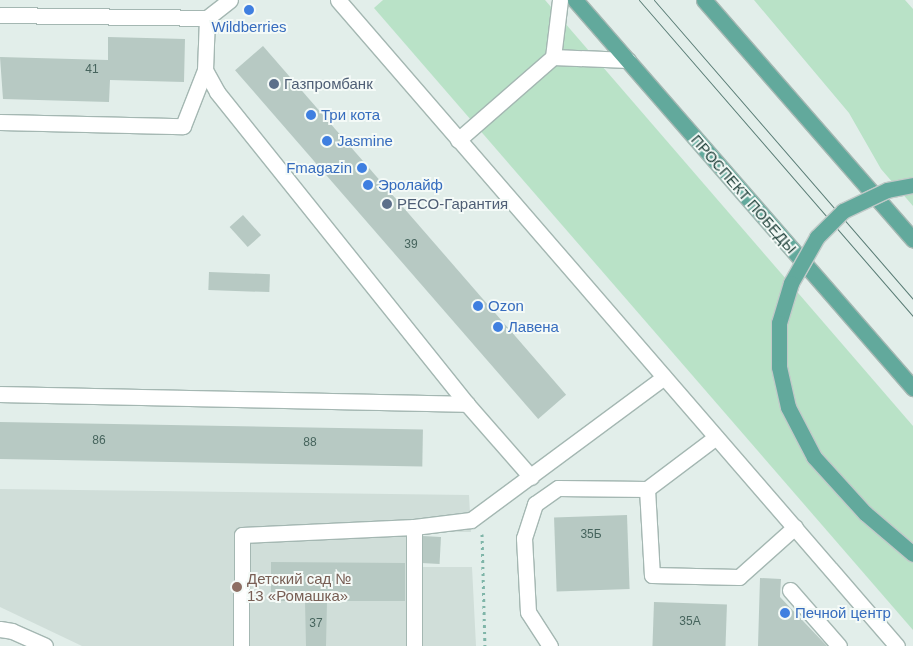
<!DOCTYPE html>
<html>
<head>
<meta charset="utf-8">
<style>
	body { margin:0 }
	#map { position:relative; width:913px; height:646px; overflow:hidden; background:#e2eeea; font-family:Helvetica,sans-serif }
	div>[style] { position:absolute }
	.built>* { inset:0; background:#d0ded9 }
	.green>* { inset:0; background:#b9e2c7 }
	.building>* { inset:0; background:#b7c9c3; transform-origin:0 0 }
	.path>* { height:3px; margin-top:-1.5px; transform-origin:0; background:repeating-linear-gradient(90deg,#7fb5a8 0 2.5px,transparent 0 6.5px) }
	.roads { filter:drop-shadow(1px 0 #a4b7b2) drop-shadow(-1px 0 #a4b7b2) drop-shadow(0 1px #a4b7b2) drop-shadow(0 -1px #a4b7b2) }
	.minor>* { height:15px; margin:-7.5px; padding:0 7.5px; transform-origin:7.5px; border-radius:7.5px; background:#fff }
	.major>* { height:15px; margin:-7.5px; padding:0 7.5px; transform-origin:7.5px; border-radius:7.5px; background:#62a99c }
	.tram>* { height:1px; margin:-0.5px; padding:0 0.5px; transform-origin:0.5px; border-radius:0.5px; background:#5a7d76 }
	.bridges { filter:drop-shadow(1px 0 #c1cac8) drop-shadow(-1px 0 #c1cac8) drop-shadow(0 1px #c1cac8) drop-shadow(0 -1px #c1cac8) }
	.major-bridge>* { height:15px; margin:-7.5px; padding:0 7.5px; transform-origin:7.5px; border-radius:7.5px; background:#62a99c }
	.dots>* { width:14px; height:14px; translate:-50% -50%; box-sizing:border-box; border:2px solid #f4faf7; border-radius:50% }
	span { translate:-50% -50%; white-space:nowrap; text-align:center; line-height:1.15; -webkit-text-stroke:4px #f4faf7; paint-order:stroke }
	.number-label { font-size:12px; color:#46645d }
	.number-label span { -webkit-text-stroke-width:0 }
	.shop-label { font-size:15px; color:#366cbe }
	.left { translate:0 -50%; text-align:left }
	.right { translate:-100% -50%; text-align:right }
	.service-label { font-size:15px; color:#4e5e75 }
	.street-label { font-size:15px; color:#20423b }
	.education-label { font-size:15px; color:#785e54 }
</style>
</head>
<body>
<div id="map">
	<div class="built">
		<i style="clip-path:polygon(0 489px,469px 495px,471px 532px,419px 532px,420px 567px,472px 567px,476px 646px,82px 646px,0 607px)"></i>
	</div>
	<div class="green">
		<i style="clip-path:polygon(383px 0,545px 0,913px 426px,913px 630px,374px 8px)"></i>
		<i style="clip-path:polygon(754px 0,905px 0,913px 9px,913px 206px,881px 169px,849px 113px)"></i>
	</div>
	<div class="building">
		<i style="clip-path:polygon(108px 37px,185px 39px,184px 82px,110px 80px,109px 102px,3px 99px,0 57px,108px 60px)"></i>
		<i style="left:263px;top:46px;width:462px;height:37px;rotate:49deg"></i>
		<i style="left:243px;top:215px;width:27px;height:18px;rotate:48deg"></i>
		<i style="left:209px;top:272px;width:61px;height:18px;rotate:2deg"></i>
		<i style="left:0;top:422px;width:423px;height:37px;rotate:1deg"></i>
		<i style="left:627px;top:515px;width:74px;height:73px;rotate:88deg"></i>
		<i style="left:423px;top:536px;width:18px;height:27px;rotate:3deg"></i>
		<i style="clip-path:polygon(271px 562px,405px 563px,405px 601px,327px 601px,326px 646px,306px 646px,305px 601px,271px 601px)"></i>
		<i style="clip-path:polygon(760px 578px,781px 579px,780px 597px,827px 646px,758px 646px)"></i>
		<i style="left:654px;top:602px;width:73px;height:44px;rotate:2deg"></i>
	</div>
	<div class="path">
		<i style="left:482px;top:534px;width:112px;rotate:88.5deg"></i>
	</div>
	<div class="roads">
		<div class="minor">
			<i style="left:338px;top:0;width:854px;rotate:49.13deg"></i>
			<i style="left:0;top:15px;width:207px;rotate:0.8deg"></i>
			<i style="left:553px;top:57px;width:75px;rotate:2.3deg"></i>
			<i style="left:205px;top:70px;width:25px;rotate:61deg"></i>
			<i style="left:217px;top:92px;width:400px;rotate:51.3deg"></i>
			<i style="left:467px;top:404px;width:97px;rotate:48.8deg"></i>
			<i style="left:0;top:122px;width:183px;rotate:1.3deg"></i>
			<i style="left:183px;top:126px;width:60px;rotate:-68.6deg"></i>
			<i style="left:205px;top:70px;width:52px;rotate:-87.8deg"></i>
			<i style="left:207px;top:18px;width:29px;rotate:-38deg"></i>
			<i style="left:458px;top:140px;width:126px;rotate:-41.1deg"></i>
			<i style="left:553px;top:57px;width:57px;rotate:-83deg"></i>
			<i style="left:0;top:394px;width:467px;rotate:1.2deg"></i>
			<i style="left:647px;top:489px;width:86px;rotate:86.7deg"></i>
			<i style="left:652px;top:575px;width:87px;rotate:1.3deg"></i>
			<i style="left:739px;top:577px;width:75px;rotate:-41.8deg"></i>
			<i style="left:790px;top:590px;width:74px;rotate:48.8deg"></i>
			<i style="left:0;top:629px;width:12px;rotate:9deg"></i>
			<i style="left:12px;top:631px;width:36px;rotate:24deg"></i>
			<i style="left:241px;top:646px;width:111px;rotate:-89.5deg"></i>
			<i style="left:242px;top:535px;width:172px;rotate:-2.7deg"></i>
			<i style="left:414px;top:527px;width:57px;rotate:-7deg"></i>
			<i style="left:471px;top:520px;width:240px;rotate:-36.5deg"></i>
			<i style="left:414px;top:646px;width:119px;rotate:-90deg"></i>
			<i style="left:550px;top:646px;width:40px;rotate:-122.9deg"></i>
			<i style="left:528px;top:612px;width:74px;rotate:-93.1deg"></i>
			<i style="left:524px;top:538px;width:36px;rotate:-72deg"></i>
			<i style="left:535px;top:504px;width:28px;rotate:-35deg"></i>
			<i style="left:558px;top:488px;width:89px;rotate:0.6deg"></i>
			<i style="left:647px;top:489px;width:86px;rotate:-37deg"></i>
		</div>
		<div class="major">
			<i style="left:575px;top:0;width:515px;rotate:48.94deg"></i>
			<i style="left:704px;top:0;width:318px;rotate:48.9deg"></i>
		</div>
	</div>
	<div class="tram">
		<i style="left:639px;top:0;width:418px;rotate:49.1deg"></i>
		<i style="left:654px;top:0;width:396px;rotate:49.1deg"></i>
	</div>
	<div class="bridges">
		<div class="major-bridge">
			<i style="left:913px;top:185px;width:26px;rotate:169deg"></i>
			<i style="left:887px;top:190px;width:49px;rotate:154.5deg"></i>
			<i style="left:843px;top:211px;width:37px;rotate:135deg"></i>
			<i style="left:817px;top:237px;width:53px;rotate:119.5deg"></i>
			<i style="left:791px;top:283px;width:42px;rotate:106.7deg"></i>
			<i style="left:779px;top:323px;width:44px;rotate:90deg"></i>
			<i style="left:779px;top:367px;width:41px;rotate:77.3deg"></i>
			<i style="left:788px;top:407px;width:56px;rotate:62.5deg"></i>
			<i style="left:814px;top:457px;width:76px;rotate:47.7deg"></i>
			<i style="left:865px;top:513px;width:63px;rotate:40.5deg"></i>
		</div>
	</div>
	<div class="dots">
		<i style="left:249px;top:10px;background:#3f7fe0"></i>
		<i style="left:274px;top:84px;background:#5c6f8a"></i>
		<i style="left:311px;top:115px;background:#3f7fe0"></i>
		<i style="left:327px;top:141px;background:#3f7fe0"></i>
		<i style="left:362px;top:168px;background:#3f7fe0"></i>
		<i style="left:368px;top:185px;background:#3f7fe0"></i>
		<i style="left:387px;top:204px;background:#5c6f8a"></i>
		<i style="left:478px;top:306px;background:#3f7fe0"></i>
		<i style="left:498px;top:327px;background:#3f7fe0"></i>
		<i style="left:237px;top:587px;background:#8d6e63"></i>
		<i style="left:785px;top:613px;background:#3f7fe0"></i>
	</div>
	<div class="number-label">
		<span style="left:92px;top:70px">41</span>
		<span style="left:411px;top:245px">39</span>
		<span style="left:99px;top:441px">86</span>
		<span style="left:310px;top:443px">88</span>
		<span style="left:591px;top:535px">35Б</span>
		<span style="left:690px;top:622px">35А</span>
		<span style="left:316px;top:624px">37</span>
	</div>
	<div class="shop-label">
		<span style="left:249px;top:27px">Wildberries</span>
		<span class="left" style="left:321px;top:115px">Три кота</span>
		<span class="left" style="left:337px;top:141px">Jasmine</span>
		<span class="right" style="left:352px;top:168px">Fmagazin</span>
		<span class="left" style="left:378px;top:185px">Эролайф</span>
		<span class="left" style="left:488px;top:306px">Ozon</span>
		<span class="left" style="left:508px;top:327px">Лавена</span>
		<span class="left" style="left:795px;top:613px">Печной центр</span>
	</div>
	<div class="service-label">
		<span class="left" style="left:284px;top:84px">Газпромбанк</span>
		<span class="left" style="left:397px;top:204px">РЕСО-Гарантия</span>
	</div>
	<div class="street-label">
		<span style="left:744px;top:194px;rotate:49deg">ПРОСПЕКТ ПОБЕДЫ</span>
	</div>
	<div class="education-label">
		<span class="left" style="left:247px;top:587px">Детский сад №<br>13 «Ромашка»</span>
	</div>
</div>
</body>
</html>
